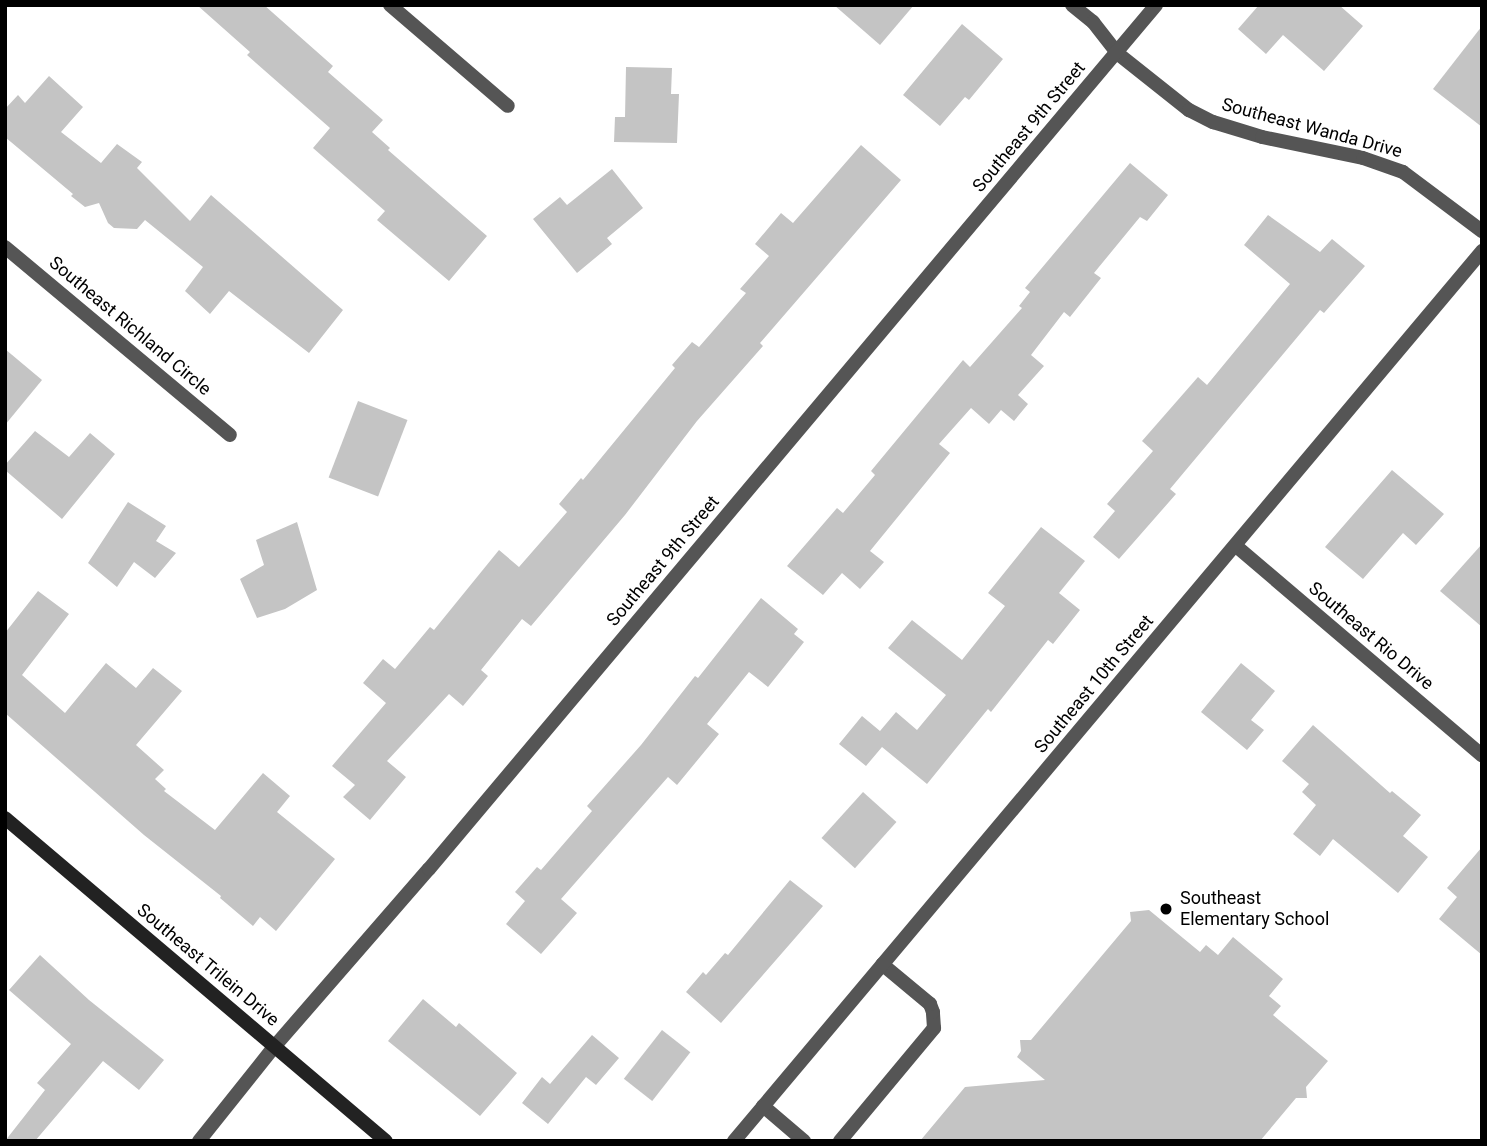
<!DOCTYPE html>
<html>
<head>
<meta charset="utf-8">
<style>
	body { margin:0 }
	#map { position:relative; width:1487px; height:1146px; overflow:hidden; background:#fff; font-family:Roboto,sans-serif }
	div>[style] { position:absolute }
	.building>* { inset:0; background:#c4c4c4; transform-origin:0 0 }
	.lane>* { height:14px; margin:-7px; padding:0 7px; transform-origin:7px; border-radius:7px; background:#555 }
	.street>* { height:14px; margin:-7px; padding:0 7px; transform-origin:7px; border-radius:7px; background:#555 }
	.secondary>* { height:14px; margin:-7px; padding:0 7px; transform-origin:7px; border-radius:7px; background:#222 }
	.dots>* { width:19px; height:19px; translate:-50% -50%; box-sizing:border-box; border:4px solid #fff; border-radius:50% }
	span { translate:-50% -50%; white-space:nowrap; text-align:center; line-height:1.15; -webkit-text-stroke:6px #fff; paint-order:stroke }
	.street-label { font-size:18px; color:#000 }
	.poi-label { font-size:18px; color:#000 }
	.left { translate:0 -50%; text-align:left }
	.frame { position:absolute; inset:0; border:7px solid #000; pointer-events:none }
</style>
</head>
<body>
<div id="map">
	<div class="building">
		<i style="clip-path:polygon(197px 5px,264px 5px,333px 66px,328px 72px,383px 120px,372px 132px,390px 148px,388px 150px,487px 236px,449px 281px,377px 220px,385px 211px,313px 148px,330px 128px,247px 55px,250px 52px)"></i>
		<i style="clip-path:polygon(834px 5px,914px 5px,880px 45px)"></i>
		<i style="clip-path:polygon(1259px 5px,1339px 5px,1363px 26px,1324px 71px,1283px 35px,1266px 54px,1238px 29px)"></i>
		<i style="clip-path:polygon(962px 24px,1003px 59px,969px 100px,965px 97px,940px 126px,903px 95px)"></i>
		<i style="clip-path:polygon(1482px 26px,1482px 127px,1433px 89px)"></i>
		<i style="clip-path:polygon(626px 67px,672px 68px,671px 94px,679px 94px,677px 143px,614px 142px,615px 117px,625px 117px)"></i>
		<i style="clip-path:polygon(49px 76px,83px 107px,61px 132px,101px 163px,117px 144px,142px 162px,137px 168px,190px 221px,211px 195px,343px 310px,309px 353px,229px 291px,210px 314px,185px 291px,203px 267px,145px 220px,137px 229px,114px 228px,108px 223px,99px 203px,85px 207px,71px 196px,73px 194px,5px 137px,5px 109px,18px 95px,25px 103px)"></i>
		<i style="clip-path:polygon(861px 145px,901px 180px,760px 343px,763px 346px,697px 421px,625px 515px,531px 626px,522px 619px,481px 670px,488px 676px,463px 706px,449px 694px,387px 761px,406px 777px,370px 820px,343px 797px,355px 785px,332px 766px,386px 703px,363px 683px,383px 659px,395px 669px,430px 627px,434px 630px,499px 550px,519px 567px,567px 512px,559px 504px,581px 478px,583px 480px,675px 368px,672px 365px,692px 342px,699px 347px,746px 293px,740px 289px,769px 256px,755px 244px,781px 213px,793px 223px)"></i>
		<i style="clip-path:polygon(1130px 163px,1168px 195px,1147px 221px,1140px 217px,1094px 273px,1101px 278px,1070px 317px,1064px 312px,1031px 355px,1044px 366px,1018px 395px,1028px 404px,1014px 421px,1001px 410px,989px 424px,971px 408px,939px 444px,950px 453px,870px 551px,884px 562px,860px 589px,842px 573px,823px 595px,787px 566px,837px 508px,843px 513px,875px 475px,871px 471px,963px 360px,970px 367px,1022px 308px,1019px 306px,1030px 292px,1025px 288px)"></i>
		<i style="clip-path:polygon(612px 169px,643px 208px,607px 238px,612px 244px,577px 273px,533px 219px,560px 197px,567px 205px)"></i>
		<i style="clip-path:polygon(1268px 215px,1320px 252px,1332px 239px,1365px 266px,1324px 313px,1320px 310px,1170px 489px,1176px 494px,1119px 559px,1093px 537px,1115px 511px,1107px 504px,1153px 451px,1142px 441px,1198px 377px,1207px 385px,1290px 284px,1244px 245px)"></i>
		<i style="clip-path:polygon(5px 349px,42px 380px,5px 425px)"></i>
		<i style="left:358px;top:401px;width:53px;height:82px;rotate:21deg"></i>
		<i style="clip-path:polygon(35px 431px,69px 457px,90px 433px,115px 454px,62px 519px,5px 470px,5px 465px)"></i>
		<i style="clip-path:polygon(1392px 470px,1444px 514px,1416px 545px,1403px 533px,1363px 579px,1325px 547px)"></i>
		<i style="clip-path:polygon(128px 502px,166px 526px,156px 541px,176px 553px,155px 578px,134px 562px,117px 587px,88px 563px)"></i>
		<i style="clip-path:polygon(297px 522px,317px 590px,285px 609px,257px 618px,240px 579px,264px 565px,256px 540px)"></i>
		<i style="clip-path:polygon(1041px 527px,1085px 561px,1059px 593px,1080px 610px,1053px 644px,1048px 640px,991px 712px,988px 709px,927px 784px,882px 747px,866px 766px,839px 744px,862px 716px,880px 731px,896px 712px,917px 730px,946px 695px,888px 648px,912px 620px,962px 660px,1005px 606px,988px 593px)"></i>
		<i style="clip-path:polygon(1482px 544px,1482px 627px,1440px 591px)"></i>
		<i style="clip-path:polygon(38px 591px,69px 614px,22px 675px,65px 713px,106px 663px,136px 688px,153px 668px,182px 691px,136px 745px,164px 770px,155px 779px,166px 789px,164px 791px,215px 830px,263px 773px,290px 796px,277px 812px,335px 859px,276px 931px,260px 917px,253px 926px,220px 898px,221px 896px,144px 835px,5px 713px,5px 633px)"></i>
		<i style="clip-path:polygon(761px 598px,798px 629px,794px 634px,804px 642px,768px 687px,749px 672px,707px 724px,719px 734px,677px 785px,668px 777px,561px 899px,577px 913px,541px 954px,506px 924px,525px 901px,515px 892px,537px 867px,541px 870px,592px 811px,587px 806px,641px 745px,695px 676px,698px 678px)"></i>
		<i style="clip-path:polygon(1241px 663px,1275px 691px,1251px 720px,1264px 730px,1247px 750px,1201px 712px)"></i>
		<i style="clip-path:polygon(1313px 725px,1390px 793px,1392px 791px,1421px 815px,1403px 836px,1428px 857px,1398px 893px,1333px 839px,1320px 856px,1293px 834px,1316px 805px,1302px 792px,1309px 784px,1282px 761px)"></i>
		<i style="left:863px;top:792px;width:45px;height:62px;rotate:42deg"></i>
		<i style="clip-path:polygon(1482px 847px,1482px 955px,1439px 919px,1457px 897px,1447px 888px)"></i>
		<i style="clip-path:polygon(790px 880px,823px 906px,721px 1023px,686px 992px,703px 972px,706px 975px,725px 953px,728px 955px)"></i>
		<i style="clip-path:polygon(1149px 910px,1200px 952px,1206px 945px,1218px 955px,1233px 937px,1283px 979px,1269px 996px,1281px 1006px,1273px 1015px,1328px 1061px,1306px 1087px,1307px 1098px,1296px 1098px,1260px 1141px,920px 1141px,965px 1087px,1045px 1080px,1017px 1057px,1021px 1051px,1020px 1040px,1031px 1040px,1131px 921px,1130px 912px)"></i>
		<i style="clip-path:polygon(40px 955px,89px 1000px,164px 1060px,139px 1090px,103px 1061px,35px 1141px,5px 1141px,45px 1090px,37px 1083px,71px 1044px,9px 990px)"></i>
		<i style="clip-path:polygon(423px 999px,456px 1027px,459px 1023px,517px 1073px,480px 1116px,388px 1041px)"></i>
		<i style="left:662px;top:1030px;width:36px;height:62px;rotate:38deg"></i>
		<i style="clip-path:polygon(592px 1035px,619px 1058px,596px 1085px,586px 1077px,548px 1124px,522px 1103px,542px 1077px,550px 1084px)"></i>
	</div>
	<div class="lane">
		<i style="left:763px;top:1106px;width:54px;rotate:40.5deg"></i>
		<i style="left:840px;top:1141px;width:147px;rotate:-50.2deg"></i>
		<i style="left:934px;top:1028px;width:16px;rotate:-94deg"></i>
		<i style="left:933px;top:1012px;width:9px;rotate:-111deg"></i>
		<i style="left:930px;top:1004px;width:62px;rotate:-140.2deg"></i>
	</div>
	<div class="street">
		<i style="left:390px;top:5px;width:155px;rotate:40.6deg"></i>
		<i style="left:1072px;top:5px;width:27px;rotate:39deg"></i>
		<i style="left:1093px;top:22px;width:39px;rotate:52deg"></i>
		<i style="left:1117px;top:53px;width:92px;rotate:38.4deg"></i>
		<i style="left:1189px;top:110px;width:27px;rotate:27deg"></i>
		<i style="left:1213px;top:122px;width:51px;rotate:17deg"></i>
		<i style="left:1262px;top:137px;width:103px;rotate:11.7deg"></i>
		<i style="left:1363px;top:158px;width:42px;rotate:19.3deg"></i>
		<i style="left:1403px;top:172px;width:99px;rotate:36.8deg"></i>
		<i style="left:5px;top:247px;width:293px;rotate:39.9deg"></i>
		<i style="left:1236px;top:546px;width:323px;rotate:40.4deg"></i>
		<i style="left:199px;top:1141px;width:120px;rotate:-51.4deg"></i>
		<i style="left:274px;top:1047px;width:236px;rotate:-49deg"></i>
		<i style="left:429px;top:869px;width:1129px;rotate:-49.92deg"></i>
		<i style="left:734px;top:1141px;width:1163px;rotate:-49.95deg"></i>
	</div>
	<div class="secondary">
		<i style="left:5px;top:818px;width:499px;rotate:40.3deg"></i>
	</div>
	<div class="dots">
		<i style="left:1166px;top:909px;background:#000"></i>
	</div>
	<div class="street-label">
		<span style="left:1029px;top:127px;rotate:-50deg">Southeast 9th Street</span>
		<span style="left:1312px;top:128px;rotate:15deg">Southeast Wanda Drive</span>
		<span style="left:130px;top:326px;rotate:40deg">Southeast Richland Circle</span>
		<span style="left:663px;top:561px;rotate:-50deg">Southeast 9th Street</span>
		<span style="left:1371px;top:636px;rotate:40deg">Southeast Rio Drive</span>
		<span style="left:1094px;top:684px;rotate:-50deg">Southeast 10th Street</span>
		<span style="left:208px;top:965px;rotate:40deg">Southeast Trilein Drive</span>
	</div>
	<div class="poi-label">
		<span class="left" style="left:1180px;top:909px">Southeast<br>Elementary School</span>
	</div>
	<div class="frame"></div>
</div>
</body>
</html>
